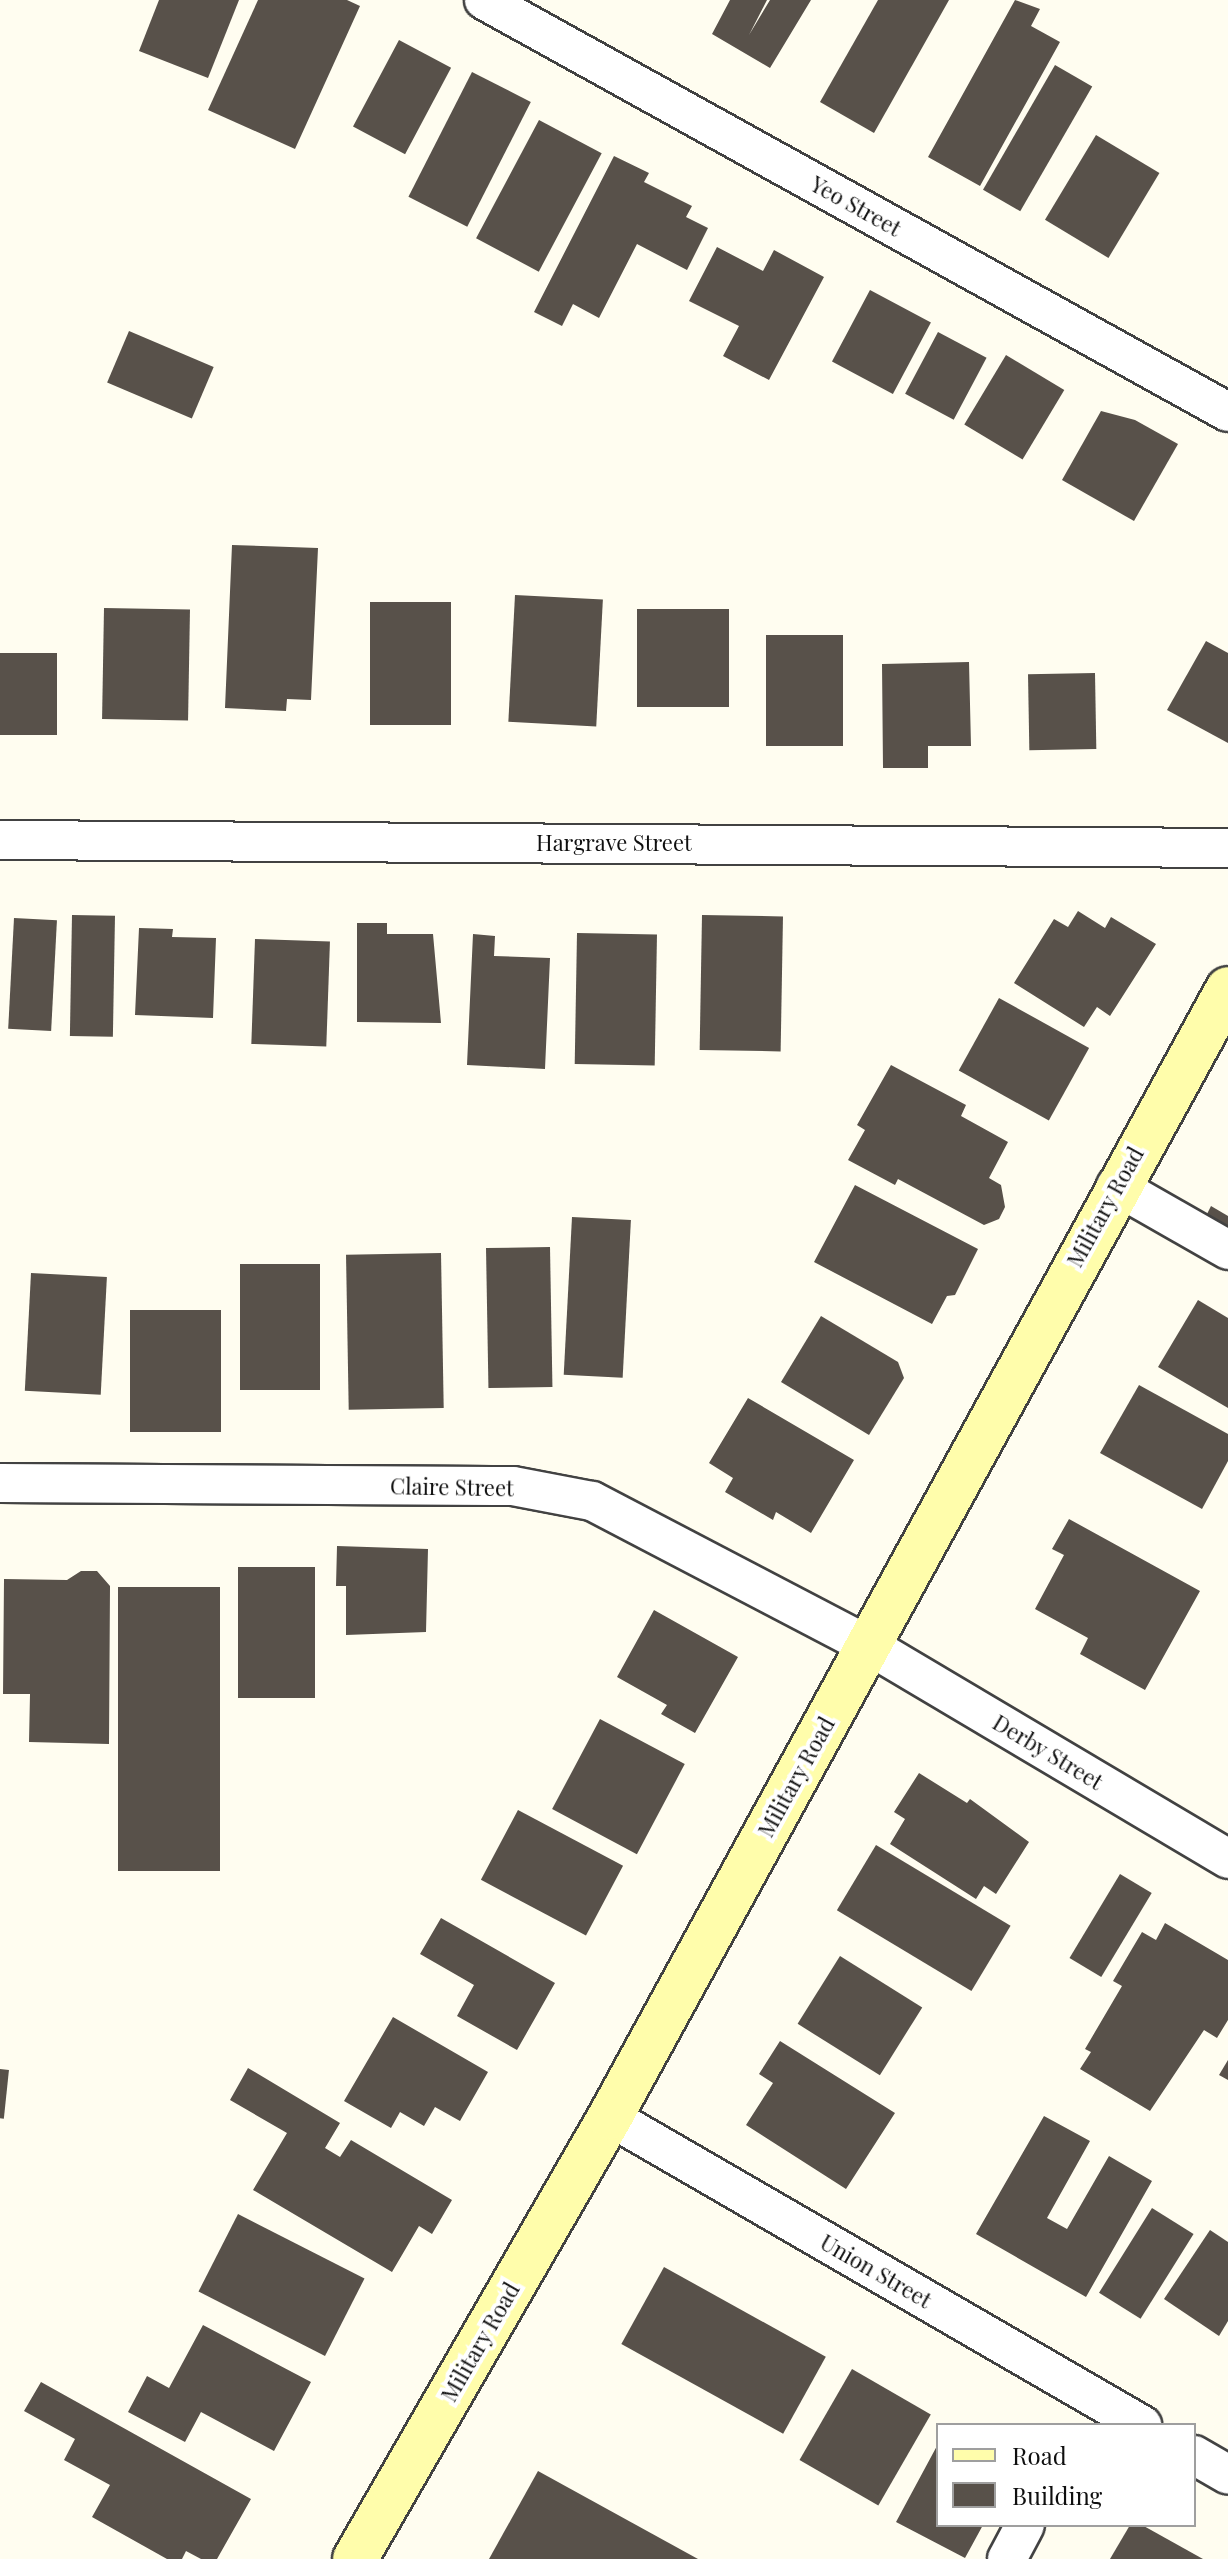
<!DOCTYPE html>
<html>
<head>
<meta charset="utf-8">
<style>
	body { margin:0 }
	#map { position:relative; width:1228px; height:2559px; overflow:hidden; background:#fffdf0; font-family:"Playfair Display",serif }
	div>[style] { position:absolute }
	.building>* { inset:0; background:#58514a; transform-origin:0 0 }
	.roads { filter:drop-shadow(2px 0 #424242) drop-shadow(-2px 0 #424242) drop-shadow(0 2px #424242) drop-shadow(0 -2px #424242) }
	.street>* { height:38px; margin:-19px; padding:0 19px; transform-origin:19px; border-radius:19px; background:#fff }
	.secondary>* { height:44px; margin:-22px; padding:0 22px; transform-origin:22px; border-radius:22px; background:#fffdab }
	span { translate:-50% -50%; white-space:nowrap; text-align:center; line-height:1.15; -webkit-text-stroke:8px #fff; paint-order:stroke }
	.street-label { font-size:22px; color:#0f0f0f }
	.legend { position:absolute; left:936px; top:2423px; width:260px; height:104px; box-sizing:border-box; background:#fff; border:2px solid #9f9f9f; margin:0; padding:10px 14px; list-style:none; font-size:24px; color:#0f0f0f }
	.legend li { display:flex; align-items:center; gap:16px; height:40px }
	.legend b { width:40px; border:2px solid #9f9f9f }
</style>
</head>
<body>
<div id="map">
	<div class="building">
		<i style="clip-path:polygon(159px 0,239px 0,208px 78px,139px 51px)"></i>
		<i style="clip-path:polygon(258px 0,347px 0,360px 6px,295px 149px,208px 110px)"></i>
		<i style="clip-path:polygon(730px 0,767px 0,749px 35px,770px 0,811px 0,770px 68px,712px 34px)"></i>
		<i style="clip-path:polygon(878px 0,949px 0,874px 133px,820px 102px)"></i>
		<i style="clip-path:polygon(1015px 0,1040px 9px,1031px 26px,1060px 42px,980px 186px,928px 157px)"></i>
		<i style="left:399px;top:40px;width:59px;height:98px;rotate:28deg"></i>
		<i style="left:1055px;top:65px;width:43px;height:144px;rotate:30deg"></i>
		<i style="left:472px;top:72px;width:66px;height:140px;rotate:27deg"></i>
		<i style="left:539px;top:120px;width:71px;height:134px;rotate:28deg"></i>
		<i style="left:1096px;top:135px;width:74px;height:99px;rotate:31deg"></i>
		<i style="clip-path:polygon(614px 156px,649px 173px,644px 182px,692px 206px,686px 217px,708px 228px,687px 270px,637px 244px,599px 318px,573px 304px,562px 326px,534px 312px)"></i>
		<i style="clip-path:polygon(717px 247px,763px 271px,774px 250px,824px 277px,769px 380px,723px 356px,739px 326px,689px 301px)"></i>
		<i style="left:870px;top:290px;width:69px;height:81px;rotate:28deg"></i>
		<i style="left:129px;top:331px;width:92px;height:56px;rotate:23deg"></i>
		<i style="left:938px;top:332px;width:55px;height:70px;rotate:28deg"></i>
		<i style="left:1006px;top:355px;width:68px;height:81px;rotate:31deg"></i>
		<i style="clip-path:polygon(1101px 411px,1135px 420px,1178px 444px,1134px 521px,1062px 480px)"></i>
		<i style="clip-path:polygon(232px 545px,318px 548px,311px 700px,287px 699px,286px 711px,225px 708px)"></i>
		<i style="left:515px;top:595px;width:88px;height:127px;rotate:3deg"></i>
		<i style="left:370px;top:602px;width:81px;height:123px"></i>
		<i style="left:104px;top:608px;width:86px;height:111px;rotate:1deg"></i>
		<i style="left:637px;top:609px;width:92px;height:98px"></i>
		<i style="left:766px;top:635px;width:77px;height:111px"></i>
		<i style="clip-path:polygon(1206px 641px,1228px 653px,1228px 743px,1167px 710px)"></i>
		<i style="left:0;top:653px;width:57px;height:82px"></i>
		<i style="clip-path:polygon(969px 662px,971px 746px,928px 746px,928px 768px,883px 768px,882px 664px)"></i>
		<i style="left:1095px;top:673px;width:76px;height:67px;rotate:89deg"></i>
		<i style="clip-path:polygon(1078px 911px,1105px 928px,1111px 917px,1156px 944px,1110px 1016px,1097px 1007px,1084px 1027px,1014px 983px,1054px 919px,1068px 927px)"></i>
		<i style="left:72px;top:915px;width:43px;height:121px;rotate:1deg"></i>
		<i style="left:702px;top:915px;width:81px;height:135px;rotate:1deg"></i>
		<i style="left:14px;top:918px;width:43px;height:111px;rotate:3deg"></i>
		<i style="clip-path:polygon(357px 923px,387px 923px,387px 934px,433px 934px,441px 1023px,357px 1022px)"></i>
		<i style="clip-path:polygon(139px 928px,173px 929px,172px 937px,216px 938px,213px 1018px,135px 1015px)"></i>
		<i style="left:577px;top:933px;width:80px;height:131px;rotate:1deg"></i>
		<i style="clip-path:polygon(473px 934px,495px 936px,494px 956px,550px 958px,545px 1069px,467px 1065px)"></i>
		<i style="left:255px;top:939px;width:75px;height:105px;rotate:2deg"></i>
		<i style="left:999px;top:998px;width:103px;height:83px;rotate:29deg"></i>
		<i style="clip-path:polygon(891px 1065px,966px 1105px,961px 1116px,1008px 1142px,989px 1178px,1001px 1185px,1005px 1207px,999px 1219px,984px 1225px,898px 1179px,895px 1185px,848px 1160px,865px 1130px,857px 1125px)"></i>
		<i style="clip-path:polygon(855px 1185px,978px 1249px,955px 1295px,947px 1296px,932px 1324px,814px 1262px)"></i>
		<i style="clip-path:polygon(1211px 1206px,1228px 1216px,1228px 1236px,1203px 1222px)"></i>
		<i style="left:572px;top:1217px;width:59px;height:158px;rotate:3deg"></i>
		<i style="left:550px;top:1247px;width:140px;height:64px;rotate:89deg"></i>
		<i style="left:441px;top:1253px;width:155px;height:95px;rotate:89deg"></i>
		<i style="left:240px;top:1264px;width:80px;height:126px"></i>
		<i style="left:31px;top:1273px;width:76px;height:118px;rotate:3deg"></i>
		<i style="clip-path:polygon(1198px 1300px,1228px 1318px,1228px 1408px,1158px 1367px)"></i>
		<i style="left:130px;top:1310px;width:91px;height:122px"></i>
		<i style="clip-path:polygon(821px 1316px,898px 1362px,904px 1378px,869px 1435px,781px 1382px)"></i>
		<i style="clip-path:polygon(1139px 1385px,1228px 1434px,1228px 1461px,1202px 1509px,1100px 1453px)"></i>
		<i style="clip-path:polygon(748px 1398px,854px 1460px,811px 1533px,776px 1512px,773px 1520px,725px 1492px,733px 1478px,709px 1463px)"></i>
		<i style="clip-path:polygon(1069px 1519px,1200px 1591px,1145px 1690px,1080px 1654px,1088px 1638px,1035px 1609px,1064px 1555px,1052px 1549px)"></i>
		<i style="clip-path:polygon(337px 1546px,428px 1549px,426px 1632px,346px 1635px,346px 1586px,336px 1586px)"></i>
		<i style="left:238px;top:1567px;width:77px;height:131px"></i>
		<i style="clip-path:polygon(81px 1571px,97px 1571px,110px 1586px,109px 1744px,29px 1742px,30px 1694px,3px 1694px,4px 1579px,67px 1580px)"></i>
		<i style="left:118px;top:1587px;width:102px;height:284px"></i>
		<i style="clip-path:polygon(654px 1610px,738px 1657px,695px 1733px,661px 1714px,667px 1705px,617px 1677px)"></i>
		<i style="left:600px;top:1719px;width:96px;height:102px;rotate:28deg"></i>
		<i style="clip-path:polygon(919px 1773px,967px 1803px,970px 1799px,1029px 1842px,996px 1894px,984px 1886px,976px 1899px,890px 1844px,905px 1819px,894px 1812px)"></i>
		<i style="left:518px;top:1810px;width:119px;height:79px;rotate:28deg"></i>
		<i style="left:876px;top:1845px;width:157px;height:76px;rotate:31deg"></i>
		<i style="left:1120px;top:1874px;width:37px;height:98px;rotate:31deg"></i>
		<i style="clip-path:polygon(441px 1918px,555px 1983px,517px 2050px,457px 2016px,474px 1985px,420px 1954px)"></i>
		<i style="clip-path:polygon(1165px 1923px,1228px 1960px,1228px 2020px,1217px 2038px,1204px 2030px,1150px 2111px,1080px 2069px,1091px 2052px,1085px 2049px,1122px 1986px,1113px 1981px,1142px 1932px,1156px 1940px)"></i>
		<i style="left:840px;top:1956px;width:97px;height:80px;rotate:32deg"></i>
		<i style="clip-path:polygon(393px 2017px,488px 2072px,460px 2121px,435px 2107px,424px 2126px,400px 2112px,391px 2128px,344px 2101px)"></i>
		<i style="clip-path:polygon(780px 2041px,895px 2113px,846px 2189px,746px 2125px,773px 2083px,759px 2074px)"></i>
		<i style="clip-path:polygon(1228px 2060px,1228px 2080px,1219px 2075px)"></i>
		<i style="clip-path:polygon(248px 2068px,340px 2123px,325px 2148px,340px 2157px,351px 2140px,452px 2200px,432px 2234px,419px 2226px,392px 2272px,253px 2190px,287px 2133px,230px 2100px)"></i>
		<i style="left:0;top:2069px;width:9px;height:49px;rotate:6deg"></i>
		<i style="clip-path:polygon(1044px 2116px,1090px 2141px,1047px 2218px,1067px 2229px,1109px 2156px,1152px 2181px,1086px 2297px,976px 2234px)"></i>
		<i style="left:1152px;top:2208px;width:49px;height:100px;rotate:32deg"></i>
		<i style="left:238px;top:2214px;width:142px;height:87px;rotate:27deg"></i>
		<i style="clip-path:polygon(1210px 2230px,1228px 2242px,1228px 2321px,1219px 2336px,1164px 2299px)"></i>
		<i style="left:664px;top:2267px;width:185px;height:88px;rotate:29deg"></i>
		<i style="clip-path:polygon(203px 2325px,311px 2382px,274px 2451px,201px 2412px,185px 2442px,128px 2412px,147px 2376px,169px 2388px)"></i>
		<i style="left:852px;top:2369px;width:91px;height:105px;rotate:30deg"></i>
		<i style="clip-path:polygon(41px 2382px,251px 2499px,217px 2559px,201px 2559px,186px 2551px,182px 2559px,167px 2559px,92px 2517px,110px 2485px,64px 2460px,75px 2439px,24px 2411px)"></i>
		<i style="clip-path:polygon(938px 2444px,938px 2525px,983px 2525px,965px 2558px,896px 2522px)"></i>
		<i style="clip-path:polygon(538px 2471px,698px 2559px,489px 2559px)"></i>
		<i style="clip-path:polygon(1130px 2525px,1142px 2525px,1203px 2559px,1110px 2559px)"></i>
	</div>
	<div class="roads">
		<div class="street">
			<i style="left:484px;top:0;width:850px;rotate:28.98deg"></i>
			<i style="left:0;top:840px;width:1228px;rotate:0.37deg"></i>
			<i style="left:1116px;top:1186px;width:129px;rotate:29.7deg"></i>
			<i style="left:0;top:1483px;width:513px;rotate:0.34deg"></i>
			<i style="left:513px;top:1486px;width:80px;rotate:10.8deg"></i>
			<i style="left:592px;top:1501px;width:311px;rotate:27.6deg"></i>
			<i style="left:868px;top:1645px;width:419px;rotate:30.7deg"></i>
			<i style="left:610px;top:2117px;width:615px;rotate:30.07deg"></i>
			<i style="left:1194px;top:2455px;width:39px;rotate:30deg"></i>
			<i style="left:1007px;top:2559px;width:38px;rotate:-62deg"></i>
		</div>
		<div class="secondary">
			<i style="left:355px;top:2559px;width:510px;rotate:-60.02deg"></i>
			<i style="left:610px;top:2117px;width:1286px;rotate:-61.28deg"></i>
		</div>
	</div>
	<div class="street-label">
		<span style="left:856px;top:206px;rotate:29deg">Yeo Street</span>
		<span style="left:614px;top:843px">Hargrave Street</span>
		<span style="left:1105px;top:1207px;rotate:-61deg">Military Road</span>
		<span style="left:452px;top:1487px;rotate:1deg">Claire Street</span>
		<span style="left:1048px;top:1752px;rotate:31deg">Derby Street</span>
		<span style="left:796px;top:1777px;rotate:-61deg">Military Road</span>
		<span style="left:876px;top:2271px;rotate:30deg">Union Street</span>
		<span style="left:480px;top:2342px;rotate:-60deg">Military Road</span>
	</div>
	<ul class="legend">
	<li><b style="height:10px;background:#fffdab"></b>Road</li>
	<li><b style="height:22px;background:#58514a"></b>Building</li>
	</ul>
</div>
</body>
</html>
